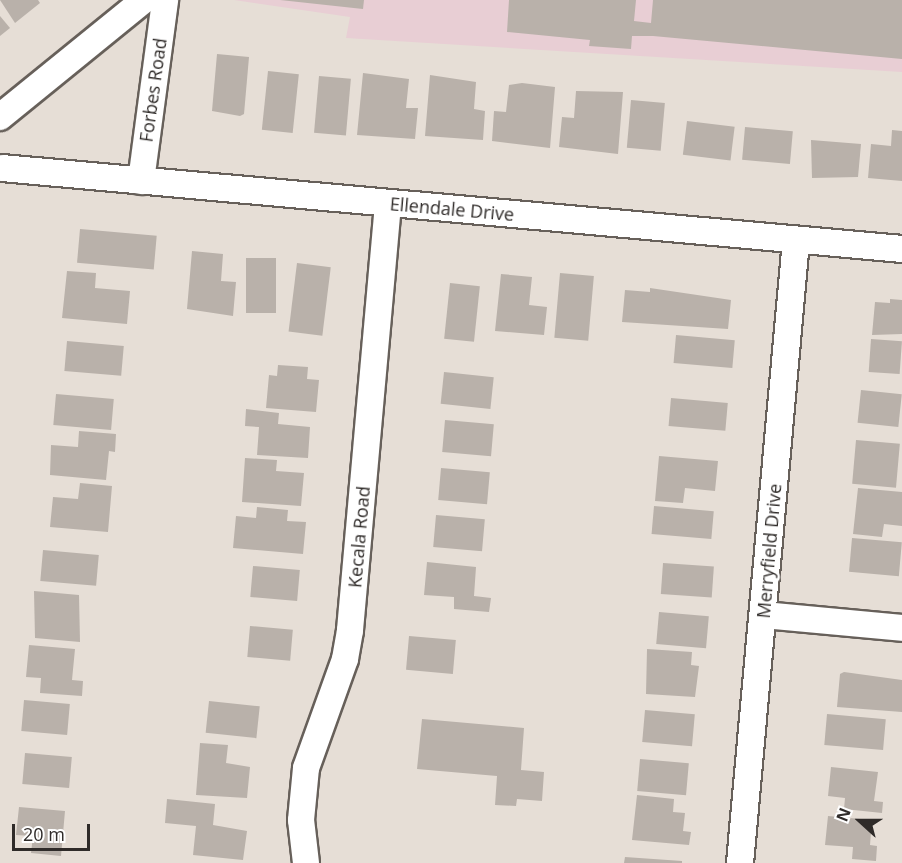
<!DOCTYPE html>
<html>
<head>
<meta charset="utf-8">
<style>
	body { margin:0 }
	#map { position:relative; width:902px; height:863px; overflow:hidden; background:#e6ded6; font-family:"Open Sans",sans-serif }
	div>[style] { position:absolute }
	.commercial>* { inset:0; background:#e8ced4 }
	.building>* { inset:0; background:#b9b1aa; transform-origin:0 0 }
	.roads { filter:drop-shadow(2px 0 #67605a) drop-shadow(-2px 0 #67605a) drop-shadow(0 2px #67605a) drop-shadow(0 -2px #67605a) }
	.minor>* { height:26px; margin:-13px; padding:0 13px; transform-origin:13px; border-radius:13px; background:#fff }
	span { translate:-50% -50%; white-space:nowrap; text-align:center; line-height:1.15; -webkit-text-stroke:5px #fff; paint-order:stroke }
	.street-label { font-size:18px; color:#2f2b29 }
	.north { position:absolute; left:830px; top:791px; width:60px; height:60px; -webkit-text-stroke:4px #fff; paint-order:stroke; rotate:291deg; font-size:16px; font-weight:700; line-height:24px; text-align:center; color:#2f2b29 }
	.north::after { content:''; display:block; margin:auto; width:21px; height:27px; background:#2f2b29; clip-path:polygon(50% 0,100% 100%,50% 72%,0 100%) }
	.scale { position:absolute; left:12px; top:824px; width:78px; height:27px; box-sizing:border-box; border:3px solid #2f2b29; border-top:0; padding-left:8px; font-size:18px; line-height:21px; white-space:nowrap; color:#2f2b29; -webkit-text-stroke:4px #fff; paint-order:stroke }
</style>
</head>
<body>
<div id="map">
	<div class="commercial">
		<i style="clip-path:polygon(234px 0,902px 0,902px 72px,346px 38px,350px 17px)"></i>
	</div>
	<div class="building">
		<i style="clip-path:polygon(0 0,38px 0,40px 3px,15px 23px)"></i>
		<i style="clip-path:polygon(280px 0,364px 0,363px 9px)"></i>
		<i style="clip-path:polygon(509px 0,636px 0,634px 21px,651px 23px,653px 0,902px 0,902px 59px,653px 36px,632px 36px,631px 49px,589px 46px,590px 40px,507px 32px)"></i>
		<i style="clip-path:polygon(0 16px,10px 28px,0 36px)"></i>
		<i style="clip-path:polygon(217px 54px,249px 57px,244px 114px,240px 116px,212px 111px)"></i>
		<i style="left:268px;top:71px;width:31px;height:59px;rotate:6deg"></i>
		<i style="clip-path:polygon(363px 73px,409px 79px,406px 108px,418px 108px,415px 139px,357px 135px)"></i>
		<i style="clip-path:polygon(430px 75px,476px 82px,474px 109px,485px 111px,483px 140px,425px 136px)"></i>
		<i style="left:319px;top:76px;width:32px;height:57px;rotate:5deg"></i>
		<i style="clip-path:polygon(522px 83px,555px 87px,550px 148px,492px 141px,494px 111px,506px 112px,509px 85px)"></i>
		<i style="clip-path:polygon(576px 91px,623px 92px,618px 154px,559px 147px,562px 117px,574px 118px)"></i>
		<i style="left:631px;top:100px;width:34px;height:48px;rotate:5deg"></i>
		<i style="left:687px;top:121px;width:48px;height:34px;rotate:7deg"></i>
		<i style="left:745px;top:127px;width:48px;height:33px;rotate:5deg"></i>
		<i style="clip-path:polygon(892px 130px,902px 131px,902px 181px,868px 178px,871px 144px,891px 146px)"></i>
		<i style="clip-path:polygon(811px 140px,861px 144px,858px 177px,812px 178px)"></i>
		<i style="left:80px;top:229px;width:77px;height:34px;rotate:5deg"></i>
		<i style="clip-path:polygon(192px 251px,223px 254px,221px 281px,236px 282px,233px 316px,187px 309px)"></i>
		<i style="left:246px;top:258px;width:30px;height:55px"></i>
		<i style="left:297px;top:263px;width:34px;height:69px;rotate:7deg"></i>
		<i style="clip-path:polygon(67px 271px,96px 273px,95px 288px,130px 291px,127px 324px,62px 318px)"></i>
		<i style="left:560px;top:273px;width:34px;height:65px;rotate:5deg"></i>
		<i style="clip-path:polygon(501px 274px,532px 277px,529px 305px,547px 307px,544px 335px,495px 331px)"></i>
		<i style="left:450px;top:283px;width:30px;height:56px;rotate:6deg"></i>
		<i style="clip-path:polygon(650px 288px,731px 300px,728px 329px,622px 322px,625px 290px,650px 292px)"></i>
		<i style="clip-path:polygon(890px 299px,902px 300px,902px 334px,872px 335px,875px 302px,890px 303px)"></i>
		<i style="left:676px;top:335px;width:59px;height:28px;rotate:5deg"></i>
		<i style="left:871px;top:339px;width:31px;height:33px;rotate:4deg"></i>
		<i style="left:67px;top:341px;width:57px;height:30px;rotate:5deg"></i>
		<i style="clip-path:polygon(278px 365px,308px 367px,307px 379px,319px 380px,316px 412px,266px 408px,269px 375px,277px 376px)"></i>
		<i style="left:444px;top:372px;width:50px;height:32px;rotate:6deg"></i>
		<i style="left:861px;top:390px;width:41px;height:33px;rotate:6deg"></i>
		<i style="left:56px;top:394px;width:58px;height:31px;rotate:5deg"></i>
		<i style="left:671px;top:398px;width:57px;height:28px;rotate:5deg"></i>
		<i style="clip-path:polygon(246px 409px,279px 413px,278px 424px,310px 427px,308px 458px,257px 455px,259px 427px,245px 426px)"></i>
		<i style="left:445px;top:420px;width:49px;height:32px;rotate:5deg"></i>
		<i style="clip-path:polygon(79px 431px,116px 434px,115px 452px,109px 451px,106px 480px,50px 475px,51px 445px,78px 447px)"></i>
		<i style="left:856px;top:440px;width:44px;height:44px;rotate:5deg"></i>
		<i style="clip-path:polygon(659px 456px,718px 461px,715px 491px,685px 488px,683px 503px,655px 501px)"></i>
		<i style="clip-path:polygon(245px 458px,277px 460px,276px 471px,304px 473px,301px 506px,242px 502px)"></i>
		<i style="left:441px;top:468px;width:49px;height:32px;rotate:5deg"></i>
		<i style="clip-path:polygon(80px 483px,112px 486px,108px 532px,50px 527px,53px 497px,78px 499px)"></i>
		<i style="clip-path:polygon(858px 488px,902px 492px,902px 526px,884px 524px,882px 537px,853px 534px)"></i>
		<i style="left:654px;top:506px;width:60px;height:28px;rotate:5deg"></i>
		<i style="clip-path:polygon(257px 507px,288px 510px,287px 521px,306px 522px,303px 554px,233px 548px,236px 516px,256px 518px)"></i>
		<i style="left:436px;top:515px;width:49px;height:32px;rotate:5deg"></i>
		<i style="left:852px;top:538px;width:50px;height:34px;rotate:5deg"></i>
		<i style="left:43px;top:550px;width:56px;height:31px;rotate:5deg"></i>
		<i style="clip-path:polygon(427px 562px,476px 567px,474px 596px,491px 598px,489px 612px,454px 609px,454px 597px,424px 595px)"></i>
		<i style="left:663px;top:563px;width:51px;height:31px;rotate:4deg"></i>
		<i style="left:253px;top:566px;width:47px;height:31px;rotate:5deg"></i>
		<i style="clip-path:polygon(34px 591px,79px 595px,80px 642px,35px 638px)"></i>
		<i style="left:659px;top:612px;width:50px;height:32px;rotate:5deg"></i>
		<i style="left:250px;top:626px;width:43px;height:31px;rotate:5deg"></i>
		<i style="left:409px;top:636px;width:47px;height:34px;rotate:5deg"></i>
		<i style="clip-path:polygon(29px 645px,75px 649px,72px 680px,83px 681px,82px 696px,40px 693px,41px 678px,26px 677px)"></i>
		<i style="clip-path:polygon(647px 649px,692px 652px,691px 665px,699px 666px,695px 697px,646px 694px)"></i>
		<i style="clip-path:polygon(844px 672px,902px 680px,902px 712px,837px 707px,840px 674px)"></i>
		<i style="left:24px;top:700px;width:46px;height:31px;rotate:5deg"></i>
		<i style="left:209px;top:701px;width:51px;height:32px;rotate:6deg"></i>
		<i style="left:645px;top:710px;width:50px;height:32px;rotate:5deg"></i>
		<i style="left:827px;top:714px;width:59px;height:31px;rotate:5deg"></i>
		<i style="clip-path:polygon(422px 719px,524px 728px,521px 770px,544px 772px,542px 801px,517px 799px,516px 806px,495px 805px,497px 776px,417px 769px)"></i>
		<i style="clip-path:polygon(200px 743px,228px 745px,226px 763px,250px 767px,247px 798px,196px 795px)"></i>
		<i style="left:25px;top:753px;width:47px;height:31px;rotate:5deg"></i>
		<i style="left:640px;top:759px;width:49px;height:32px;rotate:5deg"></i>
		<i style="clip-path:polygon(831px 767px,878px 772px,874px 801px,883px 802px,882px 813px,844px 809px,845px 798px,828px 796px)"></i>
		<i style="clip-path:polygon(637px 795px,674px 799px,673px 812px,685px 813px,683px 831px,691px 832px,689px 845px,632px 840px)"></i>
		<i style="clip-path:polygon(167px 799px,215px 804px,213px 825px,247px 831px,243px 860px,193px 855px,196px 826px,165px 823px)"></i>
		<i style="clip-path:polygon(19px 807px,65px 811px,61px 856px,31px 853px,33px 836px,16px 835px)"></i>
		<i style="clip-path:polygon(828px 816px,872px 820px,870px 845px,877px 846px,876px 861px,852px 859px,853px 847px,825px 845px)"></i>
		<i style="clip-path:polygon(625px 857px,682px 861px,682px 863px,624px 863px)"></i>
	</div>
	<div class="roads">
		<div class="minor">
			<i style="left:0;top:117px;width:186px;rotate:-39.1deg"></i>
			<i style="left:2px;top:168px;width:904px;rotate:5.14deg"></i>
			<i style="left:141px;top:181px;width:183px;rotate:-82.4deg"></i>
			<i style="left:763px;top:615px;width:140px;rotate:5.3deg"></i>
			<i style="left:306px;top:863px;width:43px;rotate:-96.6deg"></i>
			<i style="left:301px;top:820px;width:52px;rotate:-84.5deg"></i>
			<i style="left:306px;top:768px;width:116px;rotate:-70.3deg"></i>
			<i style="left:345px;top:659px;width:29px;rotate:-80deg"></i>
			<i style="left:350px;top:630px;width:428px;rotate:-84.9deg"></i>
			<i style="left:740px;top:863px;width:626px;rotate:-84.86deg"></i>
		</div>
	</div>
	<div class="street-label">
		<span style="left:153px;top:90px;rotate:-82deg">Forbes Road</span>
		<span style="left:452px;top:209px;rotate:5deg">Ellendale Drive</span>
		<span style="left:359px;top:537px;rotate:-85deg">Kecala Road</span>
		<span style="left:769px;top:551px;rotate:-85deg">Merryfield Drive</span>
	</div>
	<div class="north">N</div>
	<div class="scale">20 m</div>
</div>
</body>
</html>
